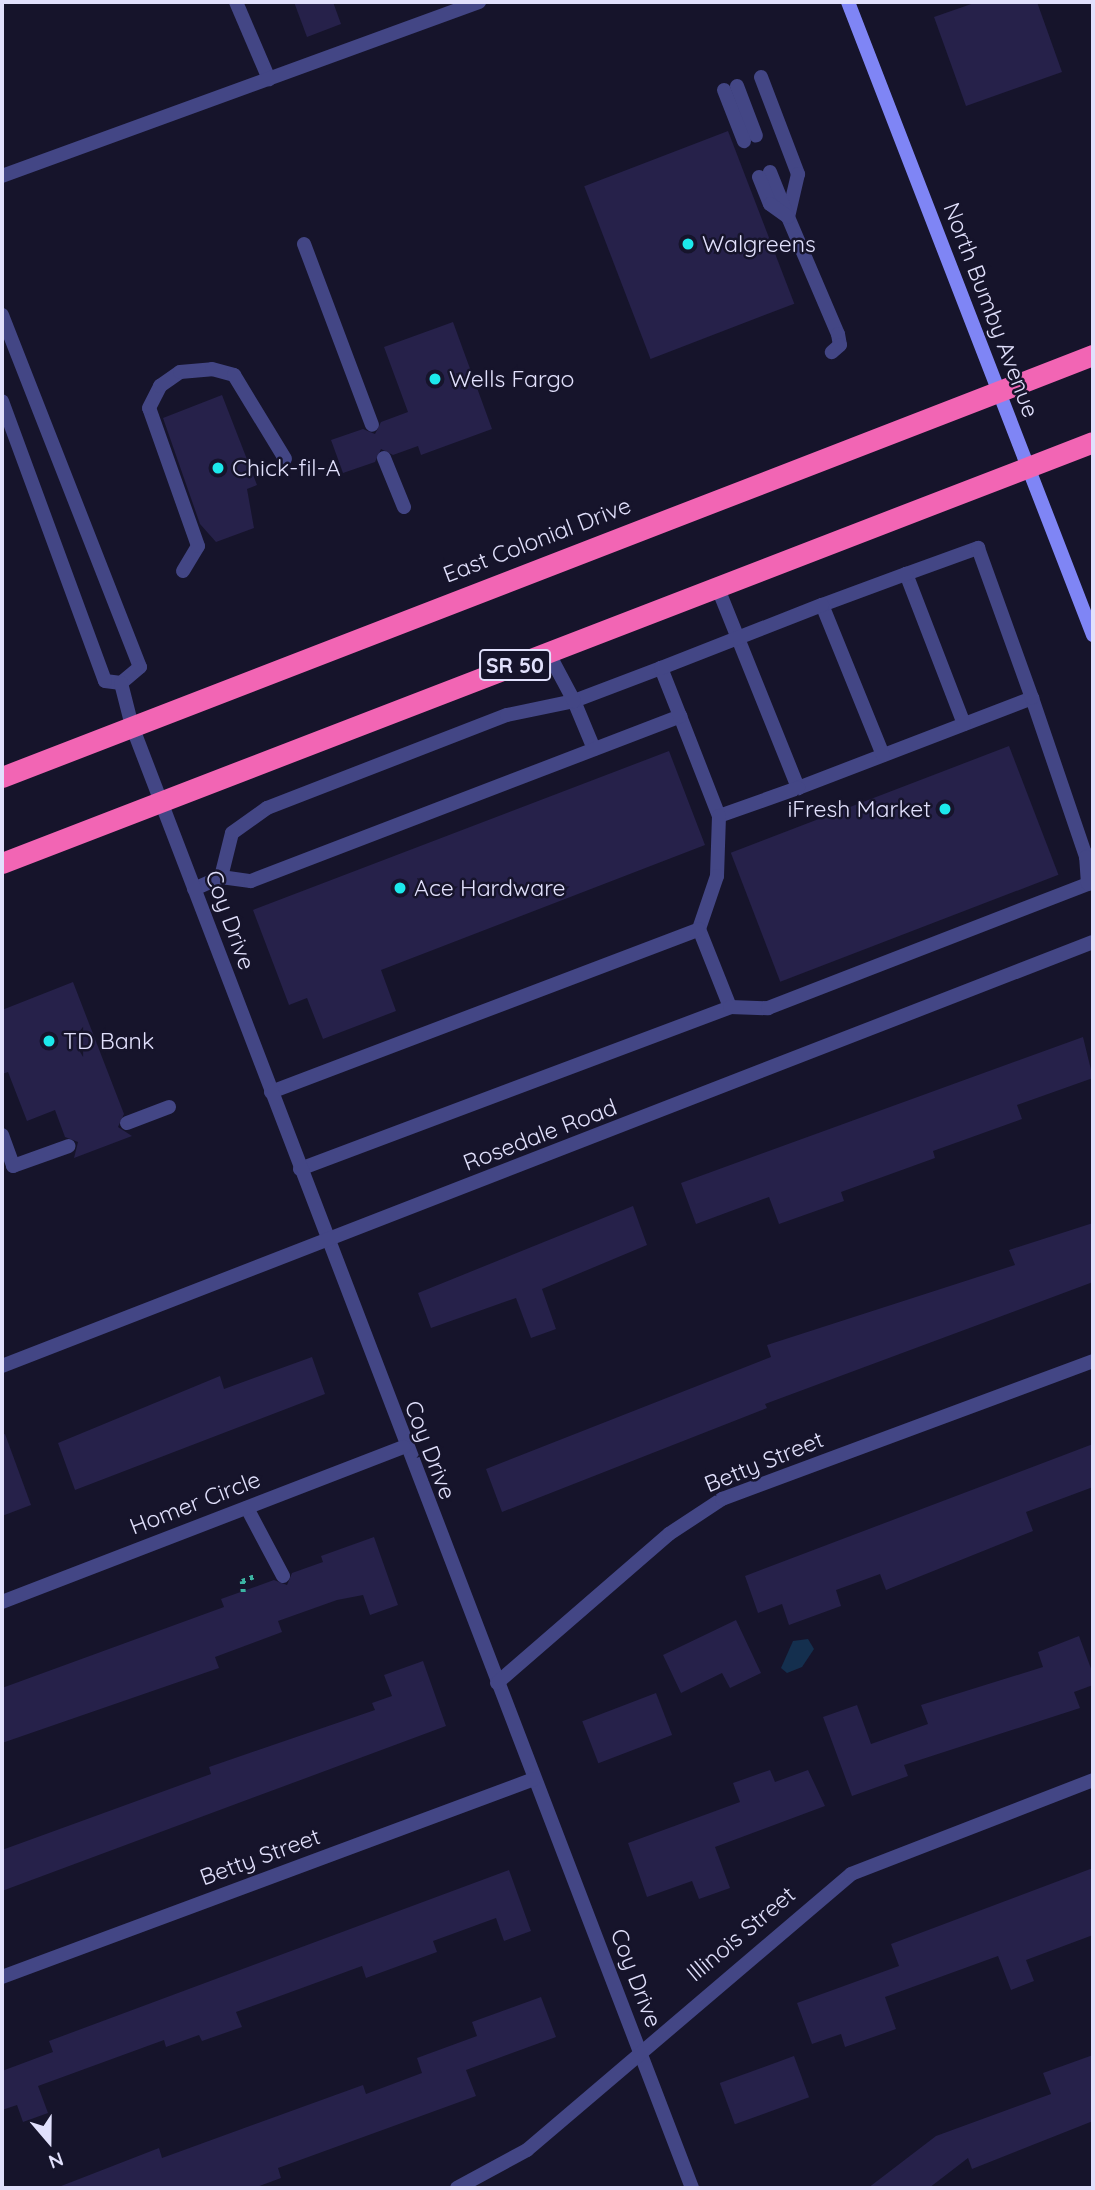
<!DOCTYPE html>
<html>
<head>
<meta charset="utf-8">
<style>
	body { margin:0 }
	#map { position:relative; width:1095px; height:2190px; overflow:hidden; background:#16142b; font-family:Quicksand,sans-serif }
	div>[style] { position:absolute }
	.water>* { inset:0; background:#142f4e }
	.building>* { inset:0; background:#26214a; transform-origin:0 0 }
	.path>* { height:4.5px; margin-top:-2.25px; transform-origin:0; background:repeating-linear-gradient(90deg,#3cb5a3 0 3.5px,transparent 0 8.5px) }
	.lane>* { height:14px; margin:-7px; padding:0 7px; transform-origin:7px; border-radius:7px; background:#434685 }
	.street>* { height:14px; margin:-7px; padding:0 7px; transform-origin:7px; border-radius:7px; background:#434685 }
	.secondary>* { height:14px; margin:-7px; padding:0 7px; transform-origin:7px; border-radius:7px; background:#7f85f5 }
	.highway>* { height:21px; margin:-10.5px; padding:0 10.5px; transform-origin:10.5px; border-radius:10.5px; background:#f265b4 }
	.dots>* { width:19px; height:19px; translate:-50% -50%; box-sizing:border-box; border:4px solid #16142b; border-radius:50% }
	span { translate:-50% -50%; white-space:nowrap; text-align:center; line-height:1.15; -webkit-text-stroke:5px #16142b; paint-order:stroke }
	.shield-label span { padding:2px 5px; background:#16142b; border:2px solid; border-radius:5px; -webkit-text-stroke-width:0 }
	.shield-label { font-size:21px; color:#e1e0fc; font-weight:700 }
	.poi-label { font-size:23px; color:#e1e0fc }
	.left { translate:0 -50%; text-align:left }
	.right { translate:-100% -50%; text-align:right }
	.street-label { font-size:23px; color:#e1e0fc }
	.frame { position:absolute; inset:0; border:4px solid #e1e0fc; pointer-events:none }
	.north { position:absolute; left:14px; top:2106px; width:70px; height:70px; -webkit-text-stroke:5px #16142b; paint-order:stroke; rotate:160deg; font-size:19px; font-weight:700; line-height:28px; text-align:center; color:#e1e0fc }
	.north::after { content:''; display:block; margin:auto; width:24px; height:32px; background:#e1e0fc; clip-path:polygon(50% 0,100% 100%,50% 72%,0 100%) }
</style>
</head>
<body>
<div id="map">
	<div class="water">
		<i style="clip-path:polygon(808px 1639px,814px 1649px,802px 1667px,787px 1673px,781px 1668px,793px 1641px)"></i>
	</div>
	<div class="building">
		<i style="clip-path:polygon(294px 2px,333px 2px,341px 24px,307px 37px)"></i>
		<i style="clip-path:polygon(977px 2px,1037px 2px,1062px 72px,966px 106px,934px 17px)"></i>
		<i style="left:728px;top:131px;width:185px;height:154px;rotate:69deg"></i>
		<i style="clip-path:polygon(453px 322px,492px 429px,421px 455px,418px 446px,393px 455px,381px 449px,375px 462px,343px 473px,331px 440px,363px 429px,375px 434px,381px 422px,408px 412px,384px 347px)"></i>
		<i style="clip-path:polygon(222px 395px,257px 485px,247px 489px,254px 528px,216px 542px,200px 524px,163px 418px)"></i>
		<i style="left:1009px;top:746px;width:138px;height:298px;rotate:69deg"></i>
		<i style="clip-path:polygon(669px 751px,705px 845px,381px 970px,396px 1011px,323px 1039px,307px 998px,289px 1005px,253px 910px)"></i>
		<i style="clip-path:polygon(73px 982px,124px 1114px,118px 1127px,132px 1136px,74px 1158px,78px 1142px,65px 1137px,55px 1110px,27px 1121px,8px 1072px,2px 1074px,2px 1010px)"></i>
		<i style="clip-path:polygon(1083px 1037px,1093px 1078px,1017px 1105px,1022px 1119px,933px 1151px,935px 1158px,841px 1192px,844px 1201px,779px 1224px,769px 1197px,696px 1224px,681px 1183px)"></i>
		<i style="clip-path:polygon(633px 1206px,647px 1245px,542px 1289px,556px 1329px,531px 1338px,516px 1298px,431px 1328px,418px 1293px)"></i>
		<i style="clip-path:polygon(1093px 1223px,1093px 1282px,765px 1404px,767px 1408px,502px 1512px,486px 1469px,771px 1357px,767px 1345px,1015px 1265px,1009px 1250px)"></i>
		<i style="clip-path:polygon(312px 1357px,325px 1394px,75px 1490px,58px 1443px,220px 1376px,224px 1389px)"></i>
		<i style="clip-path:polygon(5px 1434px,31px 1505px,2px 1516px,2px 1435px)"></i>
		<i style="clip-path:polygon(1093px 1444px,1093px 1487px,1026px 1512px,1033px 1531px,886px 1590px,880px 1574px,836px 1590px,841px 1606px,789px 1625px,782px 1604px,758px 1613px,745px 1576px)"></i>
		<i style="clip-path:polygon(374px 1537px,398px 1605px,370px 1615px,363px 1595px,337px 1600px,278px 1621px,282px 1632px,215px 1657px,219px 1668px,2px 1743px,2px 1688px,224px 1607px,221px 1599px,274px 1580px,287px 1585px,292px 1573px,323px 1562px,321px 1556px)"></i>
		<i style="clip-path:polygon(736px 1620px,761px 1673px,730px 1688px,722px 1673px,681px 1693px,663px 1655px)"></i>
		<i style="clip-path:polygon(1079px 1636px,1093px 1674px,1093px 1685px,1074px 1692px,1080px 1708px,904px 1765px,908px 1776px,852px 1796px,823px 1717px,857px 1705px,871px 1744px,928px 1724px,921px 1705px,1043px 1667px,1038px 1652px)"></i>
		<i style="clip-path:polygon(423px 1661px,446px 1726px,2px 1891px,2px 1850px,211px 1774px,209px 1767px,375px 1710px,372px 1703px,392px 1696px,384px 1675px)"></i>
		<i style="left:656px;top:1693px;width:45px;height:79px;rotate:69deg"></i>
		<i style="clip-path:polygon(770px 1770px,775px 1782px,808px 1770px,825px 1806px,715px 1847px,730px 1888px,699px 1899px,692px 1881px,647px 1897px,628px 1843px,740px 1802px,733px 1783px)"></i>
		<i style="clip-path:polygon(1093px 1868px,1093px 1935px,1026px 1960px,1034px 1981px,1011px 1990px,998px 1956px,885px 1997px,896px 2029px,845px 2047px,841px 2034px,812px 2044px,797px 2003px,899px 1966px,891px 1944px)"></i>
		<i style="clip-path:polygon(509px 1870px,531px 1931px,504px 1941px,496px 1918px,433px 1941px,437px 1952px,366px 1978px,362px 1966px,236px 2012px,242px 2027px,202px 2041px,199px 2035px,166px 2047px,164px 2040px,38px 2086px,48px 2113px,23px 2122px,17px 2105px,2px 2110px,2px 2071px,53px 2052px,49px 2041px)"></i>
		<i style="clip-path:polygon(541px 1997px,556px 2037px,466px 2070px,476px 2096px,278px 2168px,281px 2178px,254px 2188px,56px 2188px,159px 2148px,162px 2158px,363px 2085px,366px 2094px,422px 2073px,417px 2058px,477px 2036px,472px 2022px)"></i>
		<i style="clip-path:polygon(1093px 2055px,1093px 2121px,972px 2169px,968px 2158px,929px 2188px,868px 2188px,936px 2136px,1051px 2094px,1043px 2073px)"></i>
		<i style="left:794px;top:2056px;width:44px;height:79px;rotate:70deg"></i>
	</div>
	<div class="path">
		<i style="left:243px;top:1592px;width:11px;rotate:-95deg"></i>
		<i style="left:242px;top:1581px;width:16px;rotate:-22deg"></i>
	</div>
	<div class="lane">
		<i style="left:236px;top:2px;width:84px;rotate:66.8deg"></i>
		<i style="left:761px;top:77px;width:104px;rotate:69.1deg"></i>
		<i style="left:798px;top:174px;width:44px;rotate:103.1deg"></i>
		<i style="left:788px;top:217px;width:127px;rotate:66.9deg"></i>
		<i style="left:838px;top:334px;width:11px;rotate:80deg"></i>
		<i style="left:840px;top:345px;width:11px;rotate:139deg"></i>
		<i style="left:737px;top:86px;width:53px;rotate:69.2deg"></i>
		<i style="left:724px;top:90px;width:55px;rotate:68.6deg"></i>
		<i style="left:770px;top:172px;width:48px;rotate:68.2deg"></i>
		<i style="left:2px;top:176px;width:508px;rotate:-20.04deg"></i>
		<i style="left:759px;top:177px;width:29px;rotate:68deg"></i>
		<i style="left:770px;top:204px;width:22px;rotate:36deg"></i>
		<i style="left:304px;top:244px;width:193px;rotate:69.4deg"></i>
		<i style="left:2px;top:315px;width:378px;rotate:68.6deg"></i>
		<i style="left:140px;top:667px;width:25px;rotate:140deg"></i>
		<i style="left:121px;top:683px;width:16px;rotate:-173deg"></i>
		<i style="left:105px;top:681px;width:298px;rotate:-110.2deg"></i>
		<i style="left:384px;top:458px;width:53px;rotate:67.8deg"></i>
		<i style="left:183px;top:571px;width:29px;rotate:-59deg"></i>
		<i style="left:198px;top:546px;width:146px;rotate:-109.5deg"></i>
		<i style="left:149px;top:408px;width:25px;rotate:-63deg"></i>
		<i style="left:160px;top:386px;width:24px;rotate:-35deg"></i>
		<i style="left:180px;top:372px;width:32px;rotate:-5deg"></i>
		<i style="left:212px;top:369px;width:23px;rotate:15deg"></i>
		<i style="left:234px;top:375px;width:98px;rotate:58.7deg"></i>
		<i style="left:717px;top:586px;width:218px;rotate:68.1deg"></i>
		<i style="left:798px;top:788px;width:251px;rotate:-21deg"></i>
		<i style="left:1032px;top:698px;width:168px;rotate:71.2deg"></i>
		<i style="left:1086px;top:857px;width:6px;rotate:-18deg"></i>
		<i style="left:121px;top:683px;width:44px;rotate:75.7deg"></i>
		<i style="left:680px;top:716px;width:107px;rotate:68.7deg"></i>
		<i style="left:719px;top:816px;width:84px;rotate:-19.5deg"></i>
		<i style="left:964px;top:724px;width:161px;rotate:-111.1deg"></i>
		<i style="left:906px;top:574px;width:77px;rotate:-19.9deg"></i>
		<i style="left:978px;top:548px;width:159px;rotate:70.2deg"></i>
		<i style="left:594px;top:749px;width:52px;rotate:-112.6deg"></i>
		<i style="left:574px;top:701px;width:93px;rotate:-20.8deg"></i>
		<i style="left:883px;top:755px;width:162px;rotate:-112.1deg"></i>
		<i style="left:822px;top:605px;width:90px;rotate:-20.3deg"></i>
		<i style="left:719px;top:816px;width:60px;rotate:91.9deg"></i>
		<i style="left:717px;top:876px;width:56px;rotate:108.8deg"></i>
		<i style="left:699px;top:929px;width:84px;rotate:68.3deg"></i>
		<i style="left:221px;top:877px;width:45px;rotate:-76deg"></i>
		<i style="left:232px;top:833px;width:43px;rotate:-35.5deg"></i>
		<i style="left:267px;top:808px;width:257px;rotate:-21.2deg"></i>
		<i style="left:507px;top:715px;width:68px;rotate:-11.8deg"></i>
		<i style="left:574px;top:701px;width:55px;rotate:-118deg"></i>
		<i style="left:194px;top:889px;width:30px;rotate:-24deg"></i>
		<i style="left:221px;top:877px;width:30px;rotate:8deg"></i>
		<i style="left:251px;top:881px;width:460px;rotate:-21deg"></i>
		<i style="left:680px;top:716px;width:52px;rotate:-111.6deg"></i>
		<i style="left:661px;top:668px;width:173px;rotate:-21.4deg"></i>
		<i style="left:271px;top:1092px;width:458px;rotate:-20.8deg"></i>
		<i style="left:127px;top:1123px;width:45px;rotate:-20.9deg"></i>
		<i style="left:2px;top:1135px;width:33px;rotate:70deg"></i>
		<i style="left:13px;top:1166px;width:59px;rotate:-19.7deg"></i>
		<i style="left:300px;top:1169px;width:460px;rotate:-20.6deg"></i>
		<i style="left:730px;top:1007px;width:38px;rotate:2deg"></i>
		<i style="left:768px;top:1008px;width:343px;rotate:-21.2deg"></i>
		<i style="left:1088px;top:884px;width:27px;rotate:-94deg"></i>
		<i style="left:247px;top:1508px;width:77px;rotate:62.1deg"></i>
	</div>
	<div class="street">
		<i style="left:132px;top:726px;width:1566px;rotate:69.04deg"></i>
		<i style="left:2px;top:1366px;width:1170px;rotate:-21.24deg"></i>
		<i style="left:2px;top:1602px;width:431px;rotate:-21.1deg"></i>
		<i style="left:497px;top:1683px;width:228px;rotate:-40.9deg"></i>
		<i style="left:669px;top:1534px;width:64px;rotate:-33.4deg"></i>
		<i style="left:722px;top:1499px;width:396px;rotate:-20.4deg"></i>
		<i style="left:2px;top:1977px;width:568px;rotate:-20.41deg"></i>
		<i style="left:457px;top:2188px;width:80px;rotate:-28.5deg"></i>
		<i style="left:527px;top:2150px;width:426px;rotate:-40.4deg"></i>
		<i style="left:851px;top:1874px;width:260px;rotate:-21.2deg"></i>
	</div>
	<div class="secondary">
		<i style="left:848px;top:2px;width:679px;rotate:68.84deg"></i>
	</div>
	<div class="highway">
		<i style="left:2px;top:777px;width:1170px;rotate:-21.15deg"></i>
		<i style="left:2px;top:863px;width:1169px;rotate:-21.1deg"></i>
	</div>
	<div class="dots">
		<i style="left:688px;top:244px;background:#1ce9ec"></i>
		<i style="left:435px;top:379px;background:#1ce9ec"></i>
		<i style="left:218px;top:468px;background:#1ce9ec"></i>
		<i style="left:945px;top:809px;background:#1ce9ec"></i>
		<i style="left:400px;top:888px;background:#1ce9ec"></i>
		<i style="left:49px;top:1041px;background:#1ce9ec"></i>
	</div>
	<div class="shield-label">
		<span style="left:515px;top:665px">SR 50</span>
	</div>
	<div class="poi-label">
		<span class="left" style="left:702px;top:244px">Walgreens</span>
		<span class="left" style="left:449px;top:379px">Wells Fargo</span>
		<span class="left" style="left:232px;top:468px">Chick-fil-A</span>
		<span class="right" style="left:931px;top:809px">iFresh Market</span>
		<span class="left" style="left:414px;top:888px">Ace Hardware</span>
		<span class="left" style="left:63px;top:1041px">TD Bank</span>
	</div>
	<div class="street-label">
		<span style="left:991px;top:310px;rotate:69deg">North Bumby Avenue</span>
		<span style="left:537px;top:540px;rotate:-21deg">East Colonial Drive</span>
		<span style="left:230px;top:920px;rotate:70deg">Coy Drive</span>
		<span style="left:540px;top:1135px;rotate:-21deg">Rosedale Road</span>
		<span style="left:430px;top:1450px;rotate:69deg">Coy Drive</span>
		<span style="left:764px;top:1462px;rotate:-22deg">Betty Street</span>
		<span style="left:195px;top:1503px;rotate:-21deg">Homer Circle</span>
		<span style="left:260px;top:1857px;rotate:-20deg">Betty Street</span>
		<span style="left:741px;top:1934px;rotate:-40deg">Illinois Street</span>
		<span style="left:636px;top:1978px;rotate:69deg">Coy Drive</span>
	</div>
	<div class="frame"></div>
	<div class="north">N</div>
</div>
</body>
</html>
